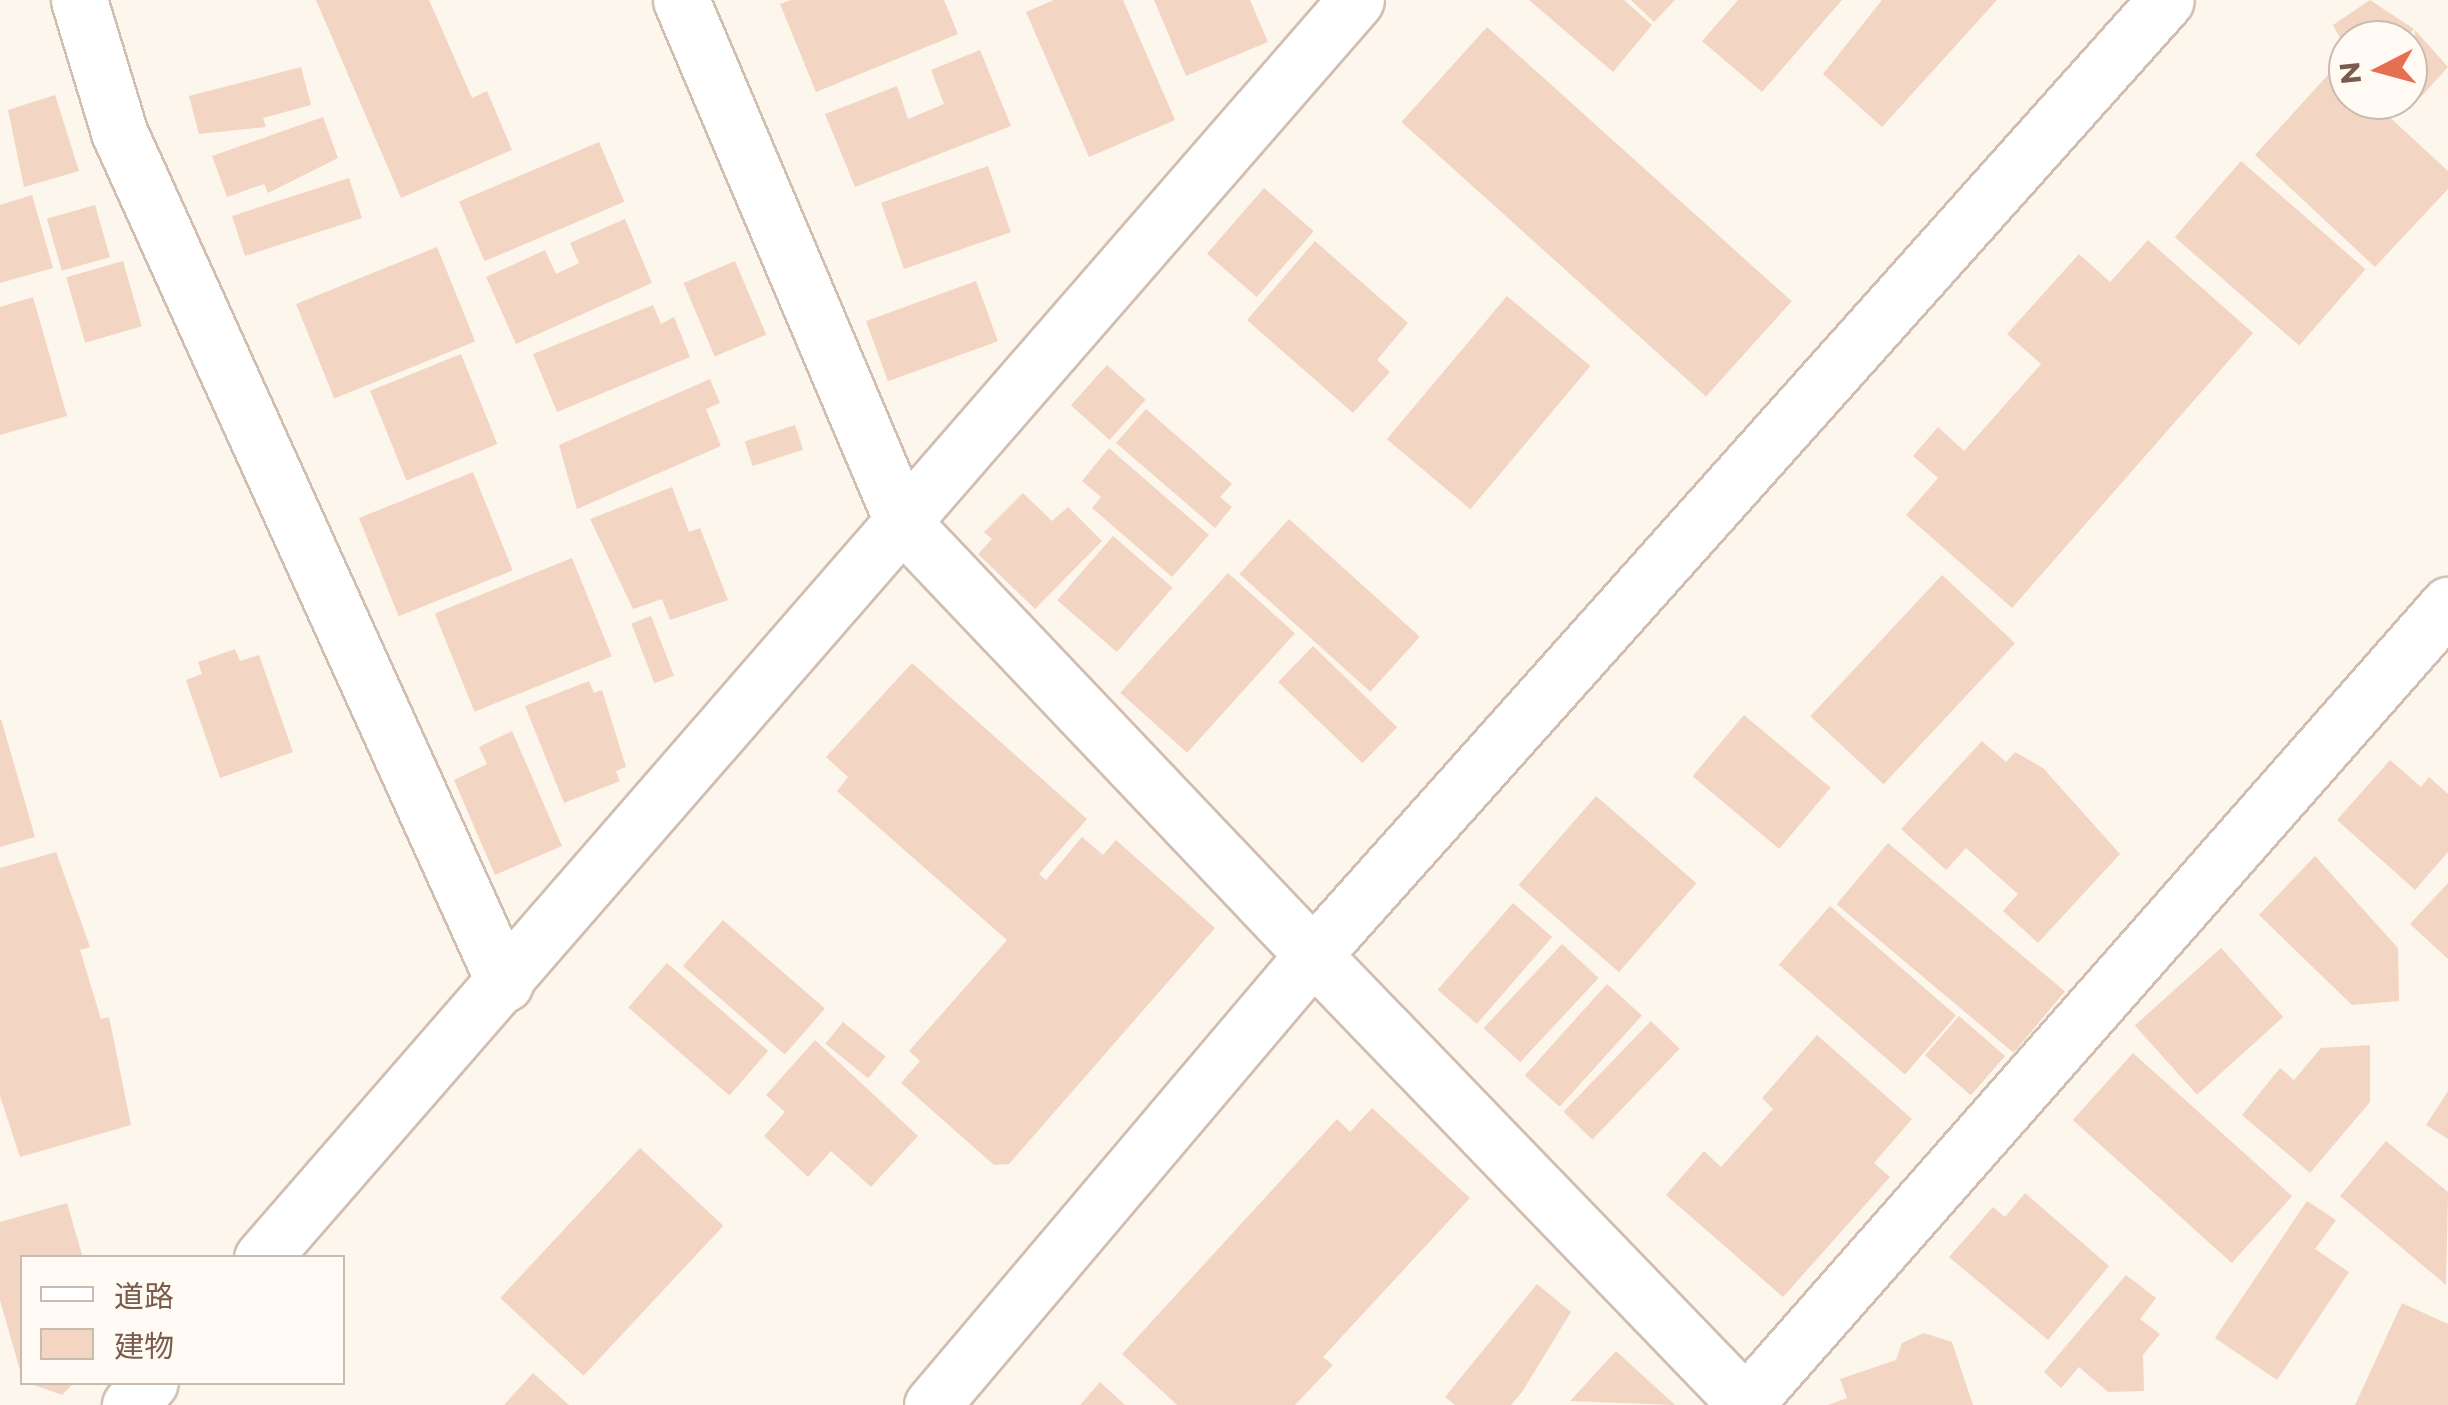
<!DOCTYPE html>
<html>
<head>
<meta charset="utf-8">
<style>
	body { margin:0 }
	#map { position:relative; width:2448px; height:1405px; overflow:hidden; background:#fdf6ec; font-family:Montserrat,"Noto Sans JP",sans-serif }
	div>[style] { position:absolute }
	.building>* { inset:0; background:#f3d5c3; transform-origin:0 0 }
	.roads { filter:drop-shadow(2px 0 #d1beb0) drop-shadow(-2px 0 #d1beb0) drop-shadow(0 2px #d1beb0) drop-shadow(0 -2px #d1beb0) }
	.street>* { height:55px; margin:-27.5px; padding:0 27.5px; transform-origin:27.5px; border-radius:27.5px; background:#fff }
	.secondary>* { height:55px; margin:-27.5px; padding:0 27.5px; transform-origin:27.5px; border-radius:27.5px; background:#fff }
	span { translate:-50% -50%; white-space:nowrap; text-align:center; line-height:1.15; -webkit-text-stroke:10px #fffaf3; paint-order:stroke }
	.legend { position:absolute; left:20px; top:1255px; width:325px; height:130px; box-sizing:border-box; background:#fffaf3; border:2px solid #cabbb1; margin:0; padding:12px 18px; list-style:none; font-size:30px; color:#7a5c4d }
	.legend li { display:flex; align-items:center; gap:20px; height:50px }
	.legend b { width:50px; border:2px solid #cabbb1 }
	.north { position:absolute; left:2328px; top:20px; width:100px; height:100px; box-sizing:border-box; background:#fffaf3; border:2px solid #cabbb1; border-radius:50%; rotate:264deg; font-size:28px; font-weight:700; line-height:40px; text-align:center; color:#7a5c4d }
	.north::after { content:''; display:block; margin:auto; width:35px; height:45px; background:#e76f51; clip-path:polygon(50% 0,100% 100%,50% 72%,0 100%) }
</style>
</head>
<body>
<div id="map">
	<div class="building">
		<i style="clip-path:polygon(316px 0,429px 0,472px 98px,487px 91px,512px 150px,401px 198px)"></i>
		<i style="clip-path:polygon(791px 0,944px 0,958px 34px,816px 92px,780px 4px)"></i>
		<i style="clip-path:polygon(1054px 0,1123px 0,1175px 120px,1089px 157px,1026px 12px)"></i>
		<i style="clip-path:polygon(1154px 0,1250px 0,1268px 42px,1186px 76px)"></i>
		<i style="clip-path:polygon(1529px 0,1624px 0,1652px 25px,1613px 72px)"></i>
		<i style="clip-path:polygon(1631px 0,1675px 0,1654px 22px)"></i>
		<i style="clip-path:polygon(1738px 0,1842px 0,1762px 92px,1702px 41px)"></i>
		<i style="clip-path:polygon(1882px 0,1997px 0,1882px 127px,1823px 74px)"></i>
		<i style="clip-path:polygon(2370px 0,2414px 29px,2404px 40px,2348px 40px,2348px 53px,2333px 25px)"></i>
		<i style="left:1487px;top:27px;width:410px;height:128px;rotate:42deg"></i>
		<i style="clip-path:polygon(2415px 30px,2448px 67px,2410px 109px,2400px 100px,2408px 100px)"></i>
		<i style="clip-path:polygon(980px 50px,1011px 126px,855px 187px,825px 114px,897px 86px,908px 119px,944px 104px,931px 70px)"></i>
		<i style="clip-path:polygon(301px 67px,311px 105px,263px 118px,266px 127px,199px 134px,189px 96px)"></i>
		<i style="clip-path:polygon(2335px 67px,2348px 79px,2348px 100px,2371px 100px,2448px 171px,2448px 189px,2375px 267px,2255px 155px)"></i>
		<i style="clip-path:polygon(55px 95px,79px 171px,24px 187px,8px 110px)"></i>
		<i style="clip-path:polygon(323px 117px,338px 158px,268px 193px,264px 184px,227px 197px,212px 156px)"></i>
		<i style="left:599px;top:142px;width:65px;height:152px;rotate:67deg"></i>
		<i style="left:2241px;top:161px;width:165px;height:101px;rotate:41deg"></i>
		<i style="left:988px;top:166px;width:70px;height:113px;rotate:71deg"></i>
		<i style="left:349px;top:178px;width:42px;height:123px;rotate:72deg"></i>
		<i style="left:1264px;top:188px;width:66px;height:87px;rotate:41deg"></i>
		<i style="clip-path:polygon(32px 195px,53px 268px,0 283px,0 205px)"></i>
		<i style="left:95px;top:205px;width:54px;height:50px;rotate:74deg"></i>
		<i style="clip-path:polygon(625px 219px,652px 283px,516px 344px,486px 277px,545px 250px,556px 274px,579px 263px,570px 243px)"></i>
		<i style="clip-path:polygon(2148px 240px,2253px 333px,2012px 608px,1906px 515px,1938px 478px,1913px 456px,1938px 427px,1964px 451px,2041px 364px,2007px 334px,2079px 254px,2110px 282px)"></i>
		<i style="clip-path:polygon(1315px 241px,1408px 323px,1377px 360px,1390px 372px,1353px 413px,1247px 320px)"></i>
		<i style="left:437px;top:247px;width:102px;height:152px;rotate:68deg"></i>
		<i style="left:123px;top:261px;width:68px;height:59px;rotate:74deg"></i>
		<i style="left:735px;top:261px;width:80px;height:56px;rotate:67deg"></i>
		<i style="left:976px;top:281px;width:64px;height:117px;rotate:70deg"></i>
		<i style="left:1507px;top:296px;width:109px;height:187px;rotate:40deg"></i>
		<i style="clip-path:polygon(33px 297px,67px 416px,0 435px,0 307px)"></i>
		<i style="clip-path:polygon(653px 305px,661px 324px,674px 317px,690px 357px,557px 412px,533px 354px)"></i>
		<i style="left:461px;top:354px;width:97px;height:98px;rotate:68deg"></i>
		<i style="left:1107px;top:365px;width:52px;height:54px;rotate:42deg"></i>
		<i style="clip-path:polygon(710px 379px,720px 403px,706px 409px,721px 446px,577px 509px,559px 445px)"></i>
		<i style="clip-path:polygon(1146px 409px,1232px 484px,1220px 497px,1232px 507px,1215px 528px,1116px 443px)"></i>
		<i style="left:795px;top:425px;width:26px;height:53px;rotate:72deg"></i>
		<i style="clip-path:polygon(1109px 448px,1209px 535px,1172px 577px,1092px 508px,1101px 497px,1082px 481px)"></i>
		<i style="left:473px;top:472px;width:106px;height:123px;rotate:68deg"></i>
		<i style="clip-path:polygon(672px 487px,689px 532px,700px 528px,728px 600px,670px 620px,662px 599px,633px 609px,590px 519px)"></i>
		<i style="clip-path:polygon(1023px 493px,1052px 521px,1068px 507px,1102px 541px,1035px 609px,978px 554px,992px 539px,984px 532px)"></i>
		<i style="left:1289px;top:519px;width:176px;height:74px;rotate:42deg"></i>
		<i style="left:1113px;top:536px;width:79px;height:85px;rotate:41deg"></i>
		<i style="left:572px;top:558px;width:106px;height:148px;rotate:68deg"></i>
		<i style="left:1228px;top:573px;width:90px;height:161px;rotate:42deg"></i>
		<i style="left:1942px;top:575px;width:100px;height:193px;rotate:43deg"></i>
		<i style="left:651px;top:616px;width:64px;height:21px;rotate:69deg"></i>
		<i style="left:1313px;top:646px;width:117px;height:50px;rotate:44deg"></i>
		<i style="clip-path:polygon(235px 649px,240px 661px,259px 655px,293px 752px,220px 778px,186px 680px,202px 674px,198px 662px)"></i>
		<i style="clip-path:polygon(912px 663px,1087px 819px,1039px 874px,1046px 880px,1082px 837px,1103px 855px,1116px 840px,1215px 928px,1009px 1164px,994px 1165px,901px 1083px,920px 1061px,909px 1051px,1007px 940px,837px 791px,848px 777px,826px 757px)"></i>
		<i style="clip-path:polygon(589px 681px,594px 693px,602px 690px,626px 767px,616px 771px,620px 781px,564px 803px,525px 706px)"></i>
		<i style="left:1744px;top:715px;width:113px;height:80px;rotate:40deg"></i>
		<i style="clip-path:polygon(1px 719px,35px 837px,0 847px,0 720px)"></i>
		<i style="clip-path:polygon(512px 731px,562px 846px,495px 875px,454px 780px,487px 764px,479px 747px)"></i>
		<i style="clip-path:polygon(1982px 741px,2006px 762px,2015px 752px,2043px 768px,2120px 854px,2038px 943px,2003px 911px,2018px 894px,1966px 848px,1946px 870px,1901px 829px)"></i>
		<i style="clip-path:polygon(2390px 760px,2421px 787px,2429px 777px,2448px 794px,2448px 852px,2415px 890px,2337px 820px)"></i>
		<i style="left:1596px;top:796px;width:133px;height:118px;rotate:41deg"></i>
		<i style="left:1888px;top:843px;width:231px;height:80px;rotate:40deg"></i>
		<i style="clip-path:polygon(56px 852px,90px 947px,80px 950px,101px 1019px,109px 1017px,131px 1125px,20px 1157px,0 1096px,0 868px)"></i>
		<i style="clip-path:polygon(2315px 856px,2398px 948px,2399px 1001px,2352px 1005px,2259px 915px)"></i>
		<i style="clip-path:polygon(2448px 883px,2448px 959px,2410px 924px)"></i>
		<i style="left:1513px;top:903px;width:52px;height:115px;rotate:41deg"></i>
		<i style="left:1830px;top:906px;width:167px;height:78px;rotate:41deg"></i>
		<i style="left:723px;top:920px;width:135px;height:61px;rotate:41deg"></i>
		<i style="left:1562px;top:944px;width:50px;height:115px;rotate:43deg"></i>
		<i style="left:2221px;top:948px;width:93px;height:116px;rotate:48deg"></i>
		<i style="left:667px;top:963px;width:134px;height:59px;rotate:41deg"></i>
		<i style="left:1607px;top:984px;width:47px;height:123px;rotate:42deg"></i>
		<i style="left:1959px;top:1016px;width:61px;height:52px;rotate:41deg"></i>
		<i style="left:1651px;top:1021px;width:40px;height:126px;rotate:44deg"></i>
		<i style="left:843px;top:1022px;width:55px;height:28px;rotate:39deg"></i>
		<i style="clip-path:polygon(1817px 1035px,1912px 1119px,1874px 1163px,1890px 1177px,1783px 1297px,1666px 1195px,1704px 1151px,1721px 1167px,1773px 1109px,1762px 1098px)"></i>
		<i style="clip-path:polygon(815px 1040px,918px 1136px,871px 1187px,831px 1151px,808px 1177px,764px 1136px,785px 1112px,766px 1095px)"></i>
		<i style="clip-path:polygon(2370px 1045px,2370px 1102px,2310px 1173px,2242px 1115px,2280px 1068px,2294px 1080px,2321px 1048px)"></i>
		<i style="left:2133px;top:1053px;width:214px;height:90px;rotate:42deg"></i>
		<i style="clip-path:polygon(2448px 1091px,2448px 1139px,2426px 1125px)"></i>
		<i style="clip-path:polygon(1372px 1108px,1470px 1198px,1323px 1357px,1333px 1365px,1295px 1405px,1177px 1405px,1122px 1354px,1337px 1119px,1350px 1132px)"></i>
		<i style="clip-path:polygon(2386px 1141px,2448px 1192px,2446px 1285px,2340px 1196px)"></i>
		<i style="left:640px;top:1148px;width:114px;height:205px;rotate:43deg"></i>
		<i style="clip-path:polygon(2025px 1193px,2109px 1266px,2048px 1340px,1949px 1257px,1993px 1207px,2005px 1217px)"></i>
		<i style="clip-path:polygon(2307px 1201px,2336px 1220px,2315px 1249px,2349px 1272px,2277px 1380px,2215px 1338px)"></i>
		<i style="clip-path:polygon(67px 1203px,83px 1258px,22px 1258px,21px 1374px,0 1300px,0 1222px)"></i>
		<i style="clip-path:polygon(2126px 1275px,2156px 1298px,2140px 1319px,2160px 1334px,2143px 1355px,2144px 1391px,2108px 1392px,2079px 1367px,2061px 1388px,2044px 1372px)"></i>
		<i style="clip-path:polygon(1537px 1284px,1571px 1312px,1522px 1392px,1511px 1405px,1455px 1405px,1445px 1397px)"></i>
		<i style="clip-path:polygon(2402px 1303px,2448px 1324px,2448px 1405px,2355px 1405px)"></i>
		<i style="clip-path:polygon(1924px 1333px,1952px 1342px,1973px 1405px,1828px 1405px,1847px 1398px,1840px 1379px,1896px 1360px,1902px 1343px)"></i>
		<i style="clip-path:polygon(1616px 1351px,1675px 1405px,1570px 1401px)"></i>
		<i style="clip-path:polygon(533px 1373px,569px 1405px,504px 1405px)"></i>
		<i style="clip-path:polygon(26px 1382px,75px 1382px,62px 1395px)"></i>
		<i style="clip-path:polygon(1100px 1382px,1125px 1405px,1080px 1405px)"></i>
	</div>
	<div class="roads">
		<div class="street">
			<i style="left:79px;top:0;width:138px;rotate:73.1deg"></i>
			<i style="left:119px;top:132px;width:935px;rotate:65.63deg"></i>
			<i style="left:681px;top:0;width:568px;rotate:67deg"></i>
			<i style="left:903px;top:523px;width:596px;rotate:46.5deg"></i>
			<i style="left:262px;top:1258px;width:1667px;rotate:-48.99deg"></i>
			<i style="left:130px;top:1405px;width:30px;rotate:-49deg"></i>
			<i style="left:1744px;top:1405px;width:1066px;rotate:-48.65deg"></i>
		</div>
		<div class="secondary">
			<i style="left:1313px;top:955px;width:625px;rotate:46.04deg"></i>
			<i style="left:932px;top:1405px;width:590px;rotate:-49.75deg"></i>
			<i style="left:1313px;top:955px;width:1280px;rotate:-48.23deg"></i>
		</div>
	</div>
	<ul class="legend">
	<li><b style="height:12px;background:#fff"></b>道路</li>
	<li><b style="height:28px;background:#f3d5c3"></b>建物</li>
	</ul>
	<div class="north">N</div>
</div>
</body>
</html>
